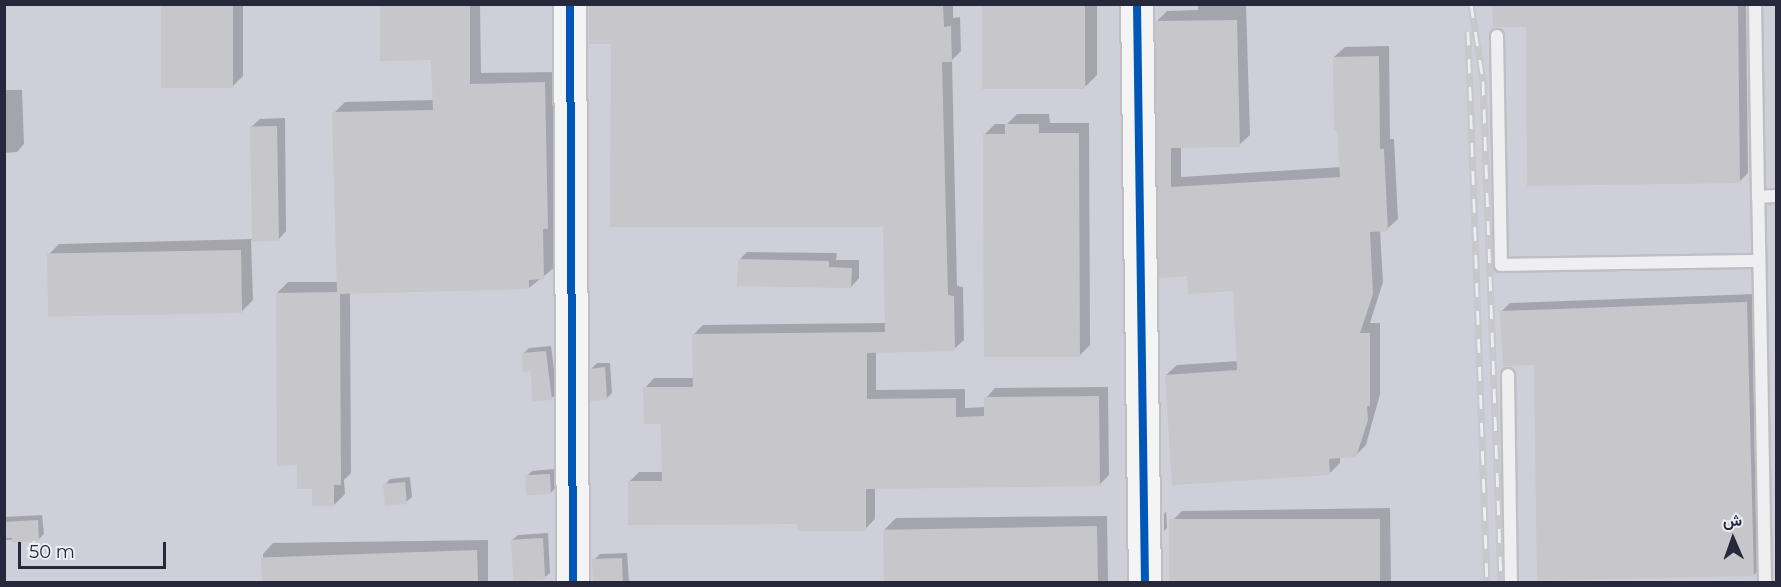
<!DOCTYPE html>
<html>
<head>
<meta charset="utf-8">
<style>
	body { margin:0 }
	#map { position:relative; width:1781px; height:587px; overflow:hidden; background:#e0e0e5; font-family:Montserrat,Vazirmatn,sans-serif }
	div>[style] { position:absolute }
	.built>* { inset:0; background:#cecfd8; transform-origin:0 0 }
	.shadow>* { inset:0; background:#0003 }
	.building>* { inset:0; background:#c6c6cb; transform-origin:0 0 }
	.roads { filter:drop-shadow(2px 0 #bebec3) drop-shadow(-2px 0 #bebec3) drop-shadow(0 2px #bebec3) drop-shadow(0 -2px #bebec3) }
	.lane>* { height:12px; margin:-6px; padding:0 6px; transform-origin:6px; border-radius:6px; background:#efeff1 }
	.secondary>* { height:32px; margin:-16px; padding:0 16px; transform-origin:16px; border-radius:16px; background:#f4f4f5 }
	.rail>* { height:7px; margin-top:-3.5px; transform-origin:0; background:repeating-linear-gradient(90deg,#edeef5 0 14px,#c8c8cc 0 28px); box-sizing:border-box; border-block:2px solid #c8c8cc }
	.cycleway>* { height:8px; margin:-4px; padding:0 4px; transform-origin:4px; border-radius:4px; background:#0057b8 }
	span { translate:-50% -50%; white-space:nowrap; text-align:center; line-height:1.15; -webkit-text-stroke:6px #edeef5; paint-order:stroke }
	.frame { position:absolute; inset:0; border:6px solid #28283d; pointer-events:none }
	.north { position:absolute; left:1703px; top:509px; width:60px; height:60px; -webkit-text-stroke:4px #edeef5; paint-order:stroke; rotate:358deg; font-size:16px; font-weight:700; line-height:24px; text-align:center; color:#28283d }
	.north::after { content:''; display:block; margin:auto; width:21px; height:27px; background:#28283d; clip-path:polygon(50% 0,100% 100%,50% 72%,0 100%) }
	.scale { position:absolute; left:18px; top:542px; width:148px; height:27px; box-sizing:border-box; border:3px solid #28283d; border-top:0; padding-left:8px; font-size:18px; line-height:21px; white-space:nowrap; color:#28283d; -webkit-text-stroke:4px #edeef5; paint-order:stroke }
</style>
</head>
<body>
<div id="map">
	<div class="built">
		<i style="left:4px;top:5px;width:1772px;height:577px"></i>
	</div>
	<div class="shadow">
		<i style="clip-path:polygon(162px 4px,243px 4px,243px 76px,232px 87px)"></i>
		<i style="clip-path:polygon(381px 4px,480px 4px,481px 73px,555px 72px,558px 216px,554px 221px,555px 267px,529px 288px,350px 292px,351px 473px,344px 480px,345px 494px,334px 505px,314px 488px,298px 464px,277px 293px,288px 282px,338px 282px,334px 113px,345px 102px,434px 100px,433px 59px)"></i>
		<i style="clip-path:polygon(591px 4px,953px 4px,953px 18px,960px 17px,961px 51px,952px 60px,957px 286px,963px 287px,964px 340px,954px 349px,876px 351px,876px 390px,965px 389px,965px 408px,986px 407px,986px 398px,995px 388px,1108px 387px,1109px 475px,1099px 485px,875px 488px,875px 519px,865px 529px,798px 522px,629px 482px,639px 472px,664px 472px,663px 422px,645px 388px,654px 378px,694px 378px,694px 334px,703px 325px,886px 323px,884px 226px,612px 42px)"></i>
		<i style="clip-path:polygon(983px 4px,1097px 4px,1097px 75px,1086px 86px)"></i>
		<i style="clip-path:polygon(1198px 4px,1246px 4px,1250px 135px,1239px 145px,1181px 146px,1181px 177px,1341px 167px,1334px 57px,1345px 47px,1389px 46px,1390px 139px,1394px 139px,1398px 219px,1387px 229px,1380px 230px,1383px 282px,1370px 323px,1380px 323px,1380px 394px,1366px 445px,1355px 456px,1340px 457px,1340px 463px,1329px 474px,1166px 375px,1177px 365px,1238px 361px,1234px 289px,1188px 274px,1160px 276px,1157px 21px,1167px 11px,1198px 10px)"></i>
		<i style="clip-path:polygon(1494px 4px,1746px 4px,1748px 173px,1739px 182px)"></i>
		<i style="clip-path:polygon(4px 90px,22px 90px,24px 144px,17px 152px,4px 153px)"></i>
		<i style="clip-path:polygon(1017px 114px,1049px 114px,1050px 123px,1089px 123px,1090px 345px,1079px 356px,984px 135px,995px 124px,1007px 124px)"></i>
		<i style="clip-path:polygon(285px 118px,286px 231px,278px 240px,251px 240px,253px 300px,242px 311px,48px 255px,59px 244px,253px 239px,251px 127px,260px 119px)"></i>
		<i style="clip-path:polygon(747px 252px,837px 253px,836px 260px,859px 260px,859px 278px,851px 287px,739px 260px)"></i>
		<i style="clip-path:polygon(1755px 294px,1762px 566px,1754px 575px,1535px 364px,1502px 311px,1510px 303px)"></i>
		<i style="clip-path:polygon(551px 346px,557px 393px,552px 398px,523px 354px,529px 348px)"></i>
		<i style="clip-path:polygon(597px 363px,610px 363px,612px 393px,606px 399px,591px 369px)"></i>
		<i style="clip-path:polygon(555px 469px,556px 487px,551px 493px,527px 476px,532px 471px)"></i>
		<i style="clip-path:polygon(410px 477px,412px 497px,406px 502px,385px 485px,390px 479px)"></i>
		<i style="clip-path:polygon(1390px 508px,1391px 582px,1171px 582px,1171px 522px,1182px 511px)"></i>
		<i style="clip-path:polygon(1166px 511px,1167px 528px,1164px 531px,1164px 514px)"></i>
		<i style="clip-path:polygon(42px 515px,44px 534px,39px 539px,4px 540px,4px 517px)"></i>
		<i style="clip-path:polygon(1107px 516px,1108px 582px,885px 582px,885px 529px,896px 518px)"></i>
		<i style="clip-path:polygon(548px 533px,550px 573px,544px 578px,512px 540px,518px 535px)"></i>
		<i style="clip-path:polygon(488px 540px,488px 582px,263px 582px,263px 554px,273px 543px)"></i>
		<i style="clip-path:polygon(627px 553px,629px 582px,595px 582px,594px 560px,600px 554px)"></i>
	</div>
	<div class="building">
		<i style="left:161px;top:4px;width:72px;height:84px"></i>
		<i style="clip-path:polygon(380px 4px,470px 4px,470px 84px,545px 82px,548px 229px,543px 229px,544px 279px,529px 280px,529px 289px,340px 294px,341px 485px,334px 485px,334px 506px,312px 506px,312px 489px,297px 489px,297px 465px,277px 466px,276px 293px,337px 292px,332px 112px,433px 110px,431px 60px,380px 61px)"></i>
		<i style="clip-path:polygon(589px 4px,943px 4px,944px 27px,951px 26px,952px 62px,942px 62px,948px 295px,954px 296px,955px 351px,867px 353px,867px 399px,956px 398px,956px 417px,984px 416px,984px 397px,1099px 396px,1100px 486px,866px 489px,866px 531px,797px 531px,797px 524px,628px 525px,628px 481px,662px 481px,661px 424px,644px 424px,643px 387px,693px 387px,692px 334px,885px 332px,883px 227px,610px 227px,611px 44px,589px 44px)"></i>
		<i style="left:982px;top:4px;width:103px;height:85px"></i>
		<i style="clip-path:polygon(1492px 4px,1738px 4px,1740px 183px,1527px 186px,1526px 27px,1493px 27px)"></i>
		<i style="clip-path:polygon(1237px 20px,1240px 147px,1171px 148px,1171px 187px,1340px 177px,1337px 130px,1334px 130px,1333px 57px,1379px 56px,1380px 149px,1384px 149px,1388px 231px,1370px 232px,1373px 294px,1360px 333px,1370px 333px,1370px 406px,1367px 406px,1368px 420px,1356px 457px,1329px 459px,1330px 475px,1172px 485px,1165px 375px,1237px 370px,1233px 291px,1188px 294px,1187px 276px,1159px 278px,1155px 21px)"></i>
		<i style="clip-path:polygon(1005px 124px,1039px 124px,1039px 133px,1079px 133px,1080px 357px,984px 357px,983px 134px,1005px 134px)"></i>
		<i style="left:277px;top:126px;width:115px;height:27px;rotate:89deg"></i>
		<i style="left:241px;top:250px;width:63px;height:194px;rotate:89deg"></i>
		<i style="clip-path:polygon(738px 259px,829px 261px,829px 267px,852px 268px,851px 288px,737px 286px)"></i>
		<i style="clip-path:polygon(1747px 302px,1754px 576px,1537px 581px,1534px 365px,1503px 366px,1500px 311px)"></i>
		<i style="clip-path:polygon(546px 351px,552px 400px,532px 401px,531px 371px,523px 372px,522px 353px)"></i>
		<i style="clip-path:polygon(605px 367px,607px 400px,590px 401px,590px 369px)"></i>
		<i style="left:550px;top:474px;width:20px;height:25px;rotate:87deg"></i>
		<i style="left:405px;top:482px;width:22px;height:22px;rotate:85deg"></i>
		<i style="left:1380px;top:519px;width:63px;height:211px;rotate:90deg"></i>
		<i style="clip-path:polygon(38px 520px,39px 541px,12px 543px,12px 538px,4px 538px,4px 522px)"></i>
		<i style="left:1097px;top:526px;width:56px;height:214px;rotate:89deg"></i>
		<i style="left:543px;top:538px;width:42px;height:32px;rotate:87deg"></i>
		<i style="left:477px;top:550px;width:32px;height:216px;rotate:88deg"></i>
		<i style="left:622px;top:558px;width:24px;height:30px;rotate:88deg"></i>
	</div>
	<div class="roads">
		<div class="lane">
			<i style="left:1755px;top:4px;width:193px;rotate:89.1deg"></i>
			<i style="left:1497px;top:36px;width:229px;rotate:89deg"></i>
			<i style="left:1501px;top:265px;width:258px;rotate:-0.9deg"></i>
			<i style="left:1508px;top:375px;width:207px;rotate:89.2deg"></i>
			<i style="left:1765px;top:582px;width:385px;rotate:-91deg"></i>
			<i style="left:1758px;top:197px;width:18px;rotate:-3deg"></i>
		</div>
		<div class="secondary">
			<i style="left:570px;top:4px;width:578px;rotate:89.7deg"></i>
			<i style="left:1137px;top:4px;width:578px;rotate:89.21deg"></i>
		</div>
	</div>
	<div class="rail">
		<i style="left:1471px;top:4px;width:78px;rotate:81.1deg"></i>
		<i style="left:1483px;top:81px;width:501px;rotate:87.94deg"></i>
		<i style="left:1468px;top:31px;width:551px;rotate:88.03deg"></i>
	</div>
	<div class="cycleway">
		<i style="left:570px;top:4px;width:578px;rotate:89.7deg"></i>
		<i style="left:1137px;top:4px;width:578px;rotate:89.21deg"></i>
	</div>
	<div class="frame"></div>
	<div class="north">ش</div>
	<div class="scale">50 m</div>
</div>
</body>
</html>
